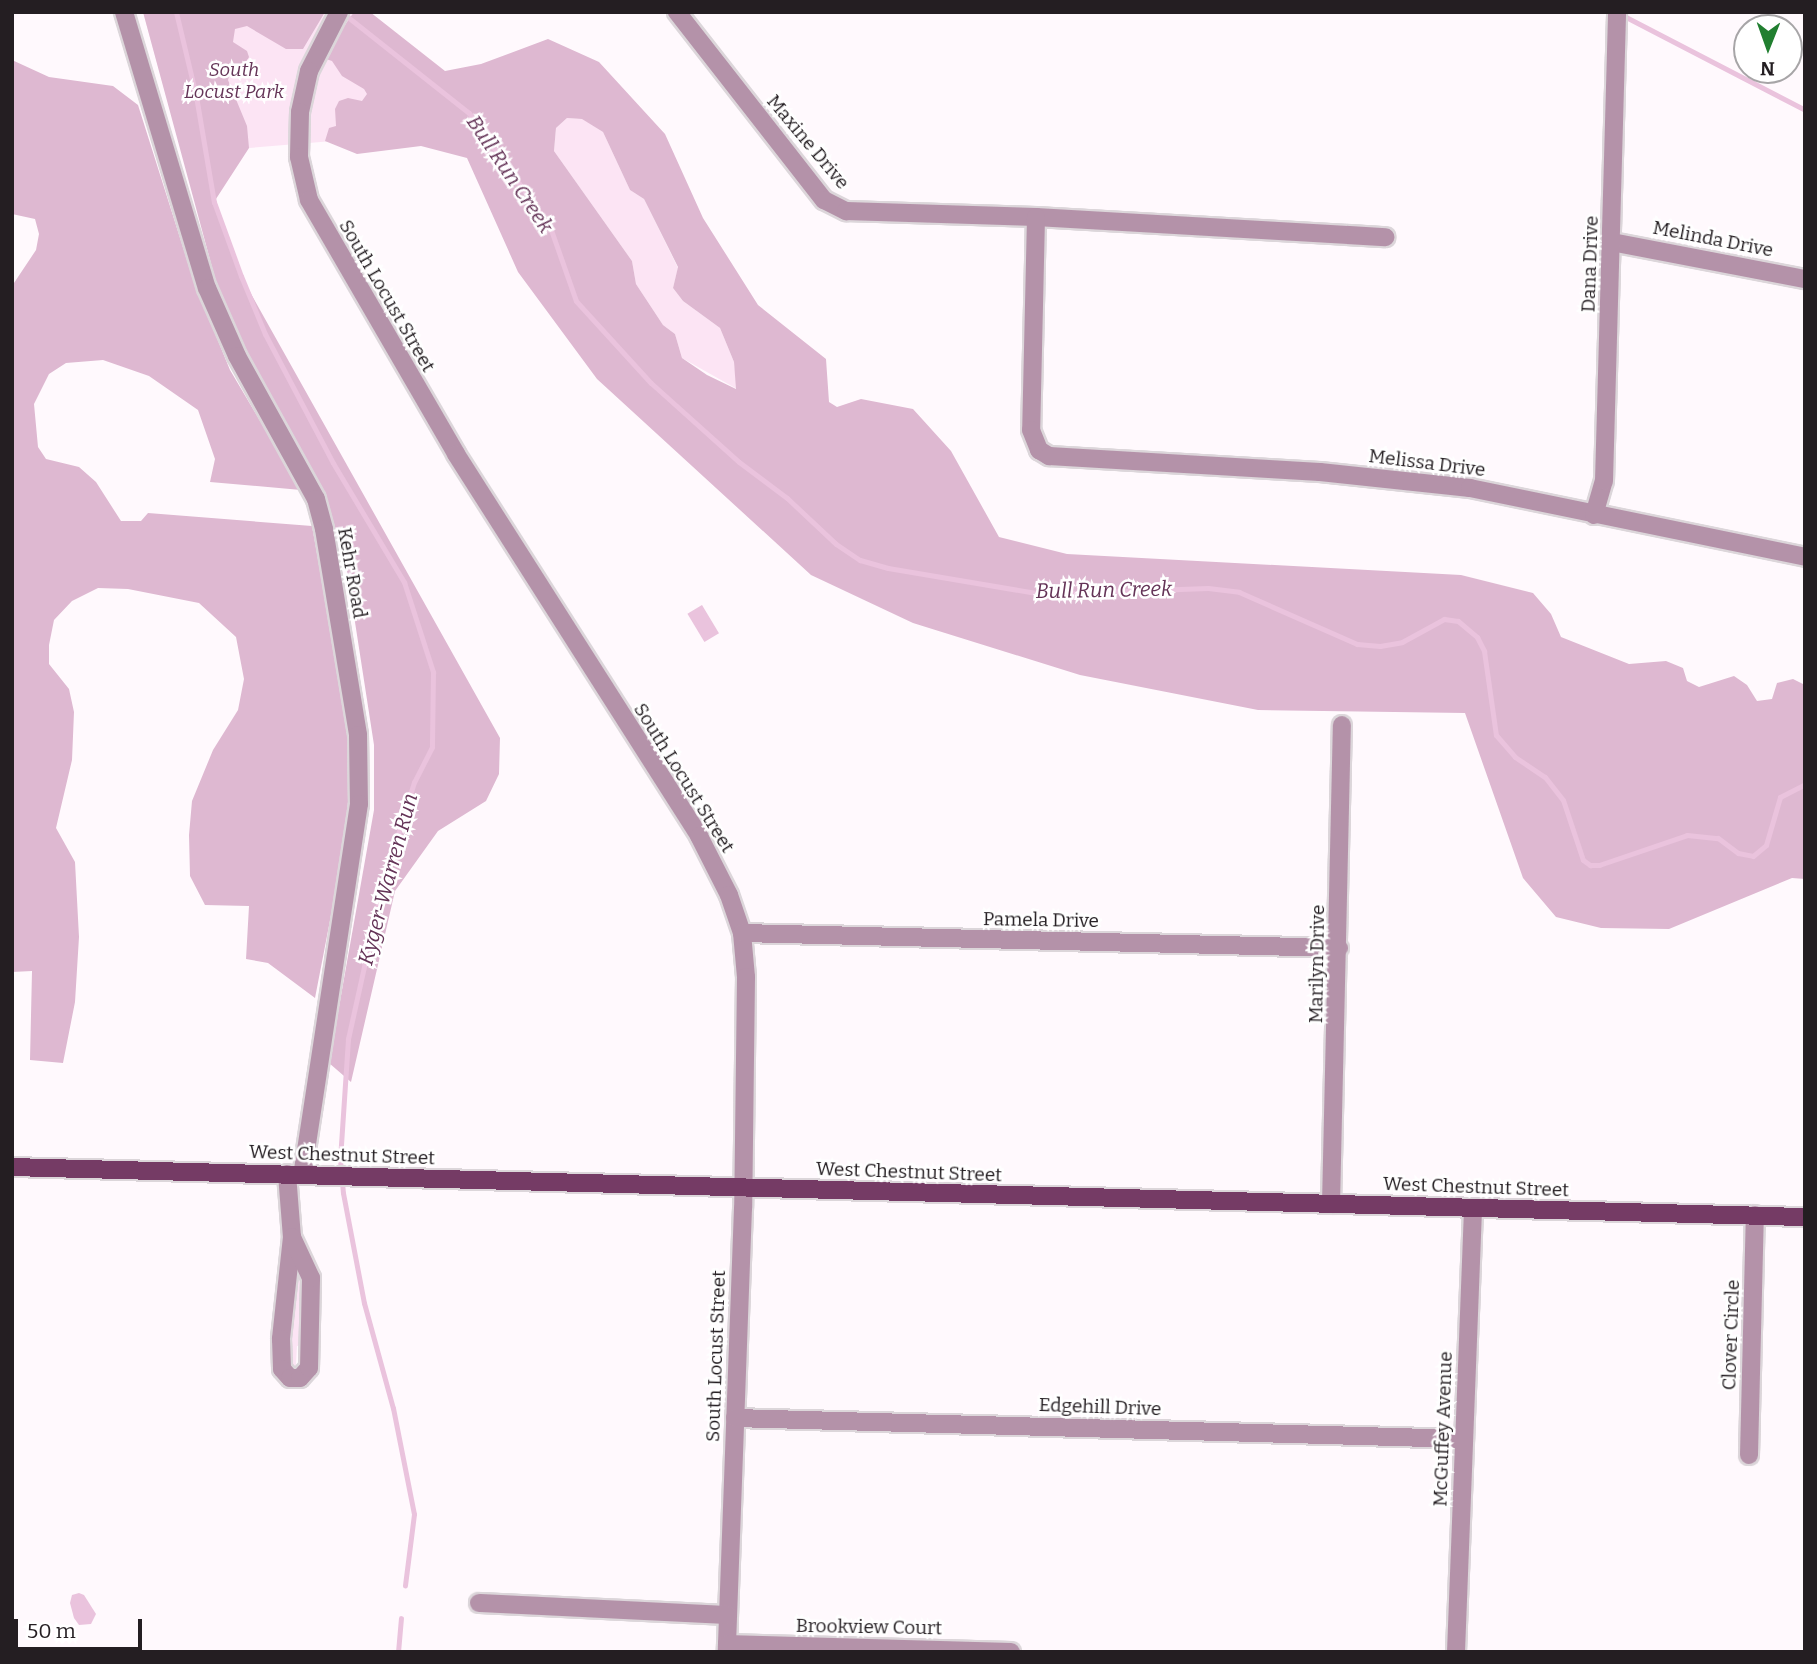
<!DOCTYPE html>
<html>
<head>
<meta charset="utf-8">
<style>
	body { margin:0 }
	#map { position:relative; width:1817px; height:1664px; overflow:hidden; background:#fff9fd; font-family:Bitter,serif }
	div>[style] { position:absolute }
	.green>* { inset:0; background:#fce4f4 }
	.forest>* { inset:0; background:#deb8d1 }
	.water>* { inset:0; background:#eac3dd; transform-origin:0 0 }
	.stream>* { height:5px; margin:-2.5px; padding:0 2.5px; transform-origin:2.5px; border-radius:2.5px; background:#eac3dd }
	.roads { filter:drop-shadow(2px 0 #dcd6da) drop-shadow(-2px 0 #dcd6da) drop-shadow(0 2px #dcd6da) drop-shadow(0 -2px #dcd6da) }
	.minor>* { height:18px; margin:-9px; padding:0 9px; transform-origin:9px; border-radius:9px; background:#b492a9 }
	.major>* { height:18px; margin:-9px; padding:0 9px; transform-origin:9px; border-radius:9px; background:#753b65 }
	span { translate:-50% -50%; white-space:nowrap; text-align:center; line-height:1.15; -webkit-text-stroke:5px #fff; paint-order:stroke }
	.park-label { font-size:19px; color:#653558; font-style:italic }
	.street-label { font-size:19px; color:#241e22 }
	.water-label { font-size:21px; color:#643357; font-style:italic }
	.frame { position:absolute; inset:0; border:14px solid #241e22; pointer-events:none }
	.north { position:absolute; left:1733px; top:14px; width:70px; height:70px; box-sizing:border-box; background:#fff; border:2px solid #a7a5a7; border-radius:50%; rotate:181deg; font-size:19px; font-weight:700; line-height:28px; text-align:center; color:#241e22 }
	.north::after { content:''; display:block; margin:auto; width:24px; height:32px; background:#217f30; clip-path:polygon(50% 0,100% 100%,50% 72%,0 100%) }
	.scale { position:absolute; left:14px; top:1619px; width:128px; height:32px; box-sizing:border-box; border:4px solid #241e22; border-top:0; padding-left:9px; font-size:21px; line-height:24px; white-space:nowrap; color:#241e22; -webkit-text-stroke:5px #fff; paint-order:stroke }
</style>
</head>
<body>
<div id="map">
	<div class="green">
		<i style="clip-path:polygon(143px 12px,354px 12px,503px 127px,249px 148px,186px 168px)"></i>
		<i style="clip-path:polygon(567px 118px,583px 119px,603px 132px,630px 190px,644px 199px,678px 268px,673px 288px,683px 301px,720px 328px,734px 362px,737px 389px,682px 358px,675px 334px,663px 325px,636px 284px,632px 261px,554px 151px,556px 128px)"></i>
		<i style="clip-path:polygon(295px 1276px,303px 1285px,301px 1346px,297px 1346px,296px 1364px,299px 1368px,292px 1372px,288px 1354px)"></i>
	</div>
	<div class="forest">
		<i style="clip-path:polygon(143px 12px,325px 12px,303px 49px,286px 49px,247px 26px,235px 29px,233px 42px,247px 51px,249px 57px,245px 64px,232px 68px,228px 80px,247px 126px,249px 148px,214px 202px,241px 276px,500px 738px,499px 774px,486px 801px,438px 831px,395px 891px,351px 1082px,329px 1063px,374px 810px,374px 745px,346px 564px,317px 478px,248px 360px,219px 293px)"></i>
		<i style="clip-path:polygon(evenodd,354px 12px,370px 12px,445px 71px,481px 64px,548px 39px,599px 62px,665px 134px,703px 218px,758px 305px,826px 359px,829px 402px,837px 407px,861px 399px,913px 409px,951px 451px,999px 537px,1067px 554px,1461px 575px,1533px 593px,1551px 614px,1561px 637px,1629px 664px,1666px 661px,1683px 668px,1687px 681px,1699px 687px,1734px 676px,1747px 685px,1757px 701px,1772px 699px,1777px 683px,1793px 679px,1805px 685px,1805px 879px,1792px 878px,1669px 929px,1601px 928px,1556px 917px,1523px 878px,1465px 713px,1258px 710px,1080px 675px,913px 623px,811px 575px,597px 379px,518px 272px,467px 158px,421px 146px,357px 154px,325px 141px,329px 128px,336px 126px,335px 109px,339px 101px,348px 98px,362px 101px,367px 94px,364px 89px,342px 76px,332px 61px,326px 59px,333px 42px,354px 12px,567px 118px,582px 119px,603px 132px,630px 190px,644px 199px,678px 267px,673px 288px,683px 301px,720px 328px,734px 362px,736px 389px,707px 375px,682px 358px,675px 334px,663px 325px,636px 284px,632px 261px,554px 151px,556px 128px,567px 118px)"></i>
		<i style="clip-path:polygon(12px 60px,49px 77px,113px 86px,138px 105px,194px 282px,230px 370px,301px 490px,210px 482px,215px 459px,198px 410px,149px 376px,103px 360px,66px 363px,49px 374px,34px 404px,38px 447px,46px 459px,79px 467px,96px 482px,121px 521px,141px 521px,148px 513px,312px 526px,345px 707px,350px 774px,345px 843px,315px 998px,268px 963px,246px 959px,249px 906px,205px 905px,190px 876px,189px 835px,192px 801px,213px 750px,238px 710px,244px 679px,236px 637px,199px 603px,128px 589px,98px 588px,72px 601px,54px 620px,49px 645px,49px 664px,69px 689px,74px 712px,72px 760px,56px 828px,75px 862px,79px 937px,75px 1002px,63px 1063px,30px 1060px,32px 971px,12px 972px,12px 286px,36px 250px,39px 234px,35px 219px,12px 214px)"></i>
	</div>
	<div class="water">
		<i style="left:702px;top:605px;width:33px;height:17px;rotate:59deg"></i>
		<i style="clip-path:polygon(79px 1593px,84px 1595px,96px 1614px,91px 1624px,79px 1625px,74px 1618px,70px 1603px,72px 1595px)"></i>
	</div>
	<div class="stream">
		<i style="left:176px;top:12px;width:86px;rotate:76.6deg"></i>
		<i style="left:196px;top:96px;width:108px;rotate:80.4deg"></i>
		<i style="left:214px;top:202px;width:79px;rotate:70deg"></i>
		<i style="left:241px;top:276px;width:63px;rotate:67.5deg"></i>
		<i style="left:265px;top:334px;width:146px;rotate:62.2deg"></i>
		<i style="left:333px;top:463px;width:139px;rotate:59.2deg"></i>
		<i style="left:404px;top:582px;width:95px;rotate:72.1deg"></i>
		<i style="left:433px;top:672px;width:75px;rotate:90.8deg"></i>
		<i style="left:432px;top:747px;width:39px;rotate:117deg"></i>
		<i style="left:414px;top:782px;width:113px;rotate:107deg"></i>
		<i style="left:381px;top:890px;width:153px;rotate:102.5deg"></i>
		<i style="left:348px;top:1039px;width:120px;rotate:93.8deg"></i>
		<i style="left:340px;top:1159px;width:34px;rotate:85deg"></i>
		<i style="left:343px;top:1193px;width:112px;rotate:79.2deg"></i>
		<i style="left:364px;top:1303px;width:109px;rotate:74.6deg"></i>
		<i style="left:393px;top:1408px;width:108px;rotate:78.8deg"></i>
		<i style="left:414px;top:1514px;width:72px;rotate:97.2deg"></i>
		<i style="left:344px;top:14px;width:159px;rotate:38.4deg"></i>
		<i style="left:469px;top:113px;width:140px;rotate:54.6deg"></i>
		<i style="left:550px;top:227px;width:78px;rotate:70.6deg"></i>
		<i style="left:576px;top:301px;width:111px;rotate:47.6deg"></i>
		<i style="left:651px;top:383px;width:118px;rotate:41.9deg"></i>
		<i style="left:739px;top:462px;width:60px;rotate:36.9deg"></i>
		<i style="left:787px;top:498px;width:67px;rotate:43.2deg"></i>
		<i style="left:836px;top:544px;width:29px;rotate:34deg"></i>
		<i style="left:860px;top:560px;width:29px;rotate:16deg"></i>
		<i style="left:888px;top:568px;width:156px;rotate:9.6deg"></i>
		<i style="left:1042px;top:594px;width:166px;rotate:-2.1deg"></i>
		<i style="left:1208px;top:588px;width:31px;rotate:7deg"></i>
		<i style="left:1239px;top:592px;width:129px;rotate:23.8deg"></i>
		<i style="left:1357px;top:644px;width:23px;rotate:5deg"></i>
		<i style="left:1380px;top:646px;width:22px;rotate:-10deg"></i>
		<i style="left:1402px;top:642px;width:48px;rotate:-28.7deg"></i>
		<i style="left:1444px;top:619px;width:14px;rotate:8deg"></i>
		<i style="left:1458px;top:621px;width:25px;rotate:40deg"></i>
		<i style="left:1477px;top:637px;width:16px;rotate:63deg"></i>
		<i style="left:1484px;top:651px;width:85px;rotate:81.9deg"></i>
		<i style="left:1496px;top:735px;width:29px;rotate:49deg"></i>
		<i style="left:1515px;top:757px;width:36px;rotate:34deg"></i>
		<i style="left:1545px;top:777px;width:29px;rotate:52deg"></i>
		<i style="left:1563px;top:800px;width:63px;rotate:71.6deg"></i>
		<i style="left:1583px;top:860px;width:9px;rotate:36deg"></i>
		<i style="left:1590px;top:865px;width:9px"></i>
		<i style="left:1599px;top:865px;width:93px;rotate:-18.8deg"></i>
		<i style="left:1687px;top:835px;width:31px;rotate:6deg"></i>
		<i style="left:1718px;top:838px;width:25px;rotate:37deg"></i>
		<i style="left:1738px;top:853px;width:15px;rotate:11deg"></i>
		<i style="left:1753px;top:856px;width:17px;rotate:-40deg"></i>
		<i style="left:1766px;top:845px;width:50px;rotate:-73.7deg"></i>
		<i style="left:1780px;top:797px;width:28px;rotate:-27deg"></i>
		<i style="left:1622px;top:15px;width:206px;rotate:27.4deg"></i>
		<i style="left:398px;top:1652px;width:34px;rotate:-85deg"></i>
	</div>
	<div class="roads">
		<div class="minor">
			<i style="left:124px;top:12px;width:288px;rotate:73.3deg"></i>
			<i style="left:207px;top:288px;width:74px;rotate:66.2deg"></i>
			<i style="left:237px;top:356px;width:163px;rotate:61.1deg"></i>
			<i style="left:316px;top:499px;width:31px;rotate:75deg"></i>
			<i style="left:324px;top:529px;width:209px;rotate:80.6deg"></i>
			<i style="left:358px;top:735px;width:69px;rotate:89.2deg"></i>
			<i style="left:359px;top:804px;width:375px;rotate:98.7deg"></i>
			<i style="left:339px;top:12px;width:66px;rotate:117deg"></i>
			<i style="left:309px;top:71px;width:42px;rotate:102.4deg"></i>
			<i style="left:300px;top:112px;width:45px;rotate:91.3deg"></i>
			<i style="left:299px;top:157px;width:44px;rotate:76.9deg"></i>
			<i style="left:309px;top:200px;width:293px;rotate:59.9deg"></i>
			<i style="left:456px;top:454px;width:453px;rotate:57.5deg"></i>
			<i style="left:699px;top:836px;width:66px;rotate:63deg"></i>
			<i style="left:729px;top:895px;width:40px;rotate:71.1deg"></i>
			<i style="left:742px;top:933px;width:44px;rotate:84.8deg"></i>
			<i style="left:746px;top:977px;width:231px;rotate:90.7deg"></i>
			<i style="left:743px;top:1208px;width:444px;rotate:92.1deg"></i>
			<i style="left:677px;top:12px;width:239px;rotate:52deg"></i>
			<i style="left:824px;top:200px;width:25px;rotate:27deg"></i>
			<i style="left:846px;top:211px;width:190px;rotate:1.8deg"></i>
			<i style="left:1036px;top:217px;width:350px;rotate:3.3deg"></i>
			<i style="left:1036px;top:217px;width:213px;rotate:91.3deg"></i>
			<i style="left:1031px;top:430px;width:22px;rotate:68deg"></i>
			<i style="left:1039px;top:450px;width:12px;rotate:31deg"></i>
			<i style="left:1049px;top:456px;width:271px;rotate:3.4deg"></i>
			<i style="left:1320px;top:472px;width:151px;rotate:6.1deg"></i>
			<i style="left:1470px;top:488px;width:342px;rotate:11.6deg"></i>
			<i style="left:1612px;top:242px;width:197px;rotate:10.9deg"></i>
			<i style="left:1594px;top:515px;width:35px;rotate:-74deg"></i>
			<i style="left:1604px;top:481px;width:469px;rotate:-88.4deg"></i>
			<i style="left:742px;top:933px;width:597px;rotate:1.44deg"></i>
			<i style="left:287px;top:1174px;width:63px;rotate:85.5deg"></i>
			<i style="left:292px;top:1237px;width:103px;rotate:96.2deg"></i>
			<i style="left:281px;top:1339px;width:30px;rotate:88deg"></i>
			<i style="left:282px;top:1369px;width:12px;rotate:48deg"></i>
			<i style="left:290px;top:1378px;width:10px"></i>
			<i style="left:300px;top:1378px;width:13px;rotate:-48deg"></i>
			<i style="left:309px;top:1368px;width:90px;rotate:-88.7deg"></i>
			<i style="left:311px;top:1278px;width:45px;rotate:-114.9deg"></i>
			<i style="left:1331px;top:1204px;width:479px;rotate:-88.7deg"></i>
			<i style="left:735px;top:1418px;width:729px;rotate:1.65deg"></i>
			<i style="left:1749px;top:1455px;width:240px;rotate:-88.6deg"></i>
			<i style="left:479px;top:1603px;width:249px;rotate:2.8deg"></i>
			<i style="left:727px;top:1644px;width:284px;rotate:1.6deg"></i>
			<i style="left:1456px;top:1652px;width:444px;rotate:-87.8deg"></i>
		</div>
		<div class="major">
			<i style="left:12px;top:1167px;width:1794px;rotate:1.6deg"></i>
		</div>
	</div>
	<div class="park-label">
		<span style="left:234px;top:81px">South<br>Locust Park</span>
	</div>
	<div class="street-label">
		<span style="left:808px;top:142px;rotate:50deg">Maxine Drive</span>
		<span style="left:1713px;top:239px;rotate:11deg">Melinda Drive</span>
		<span style="left:1590px;top:264px;rotate:-88deg">Dana Drive</span>
		<span style="left:387px;top:296px;rotate:60deg">South Locust Street</span>
		<span style="left:1427px;top:463px;rotate:7deg">Melissa Drive</span>
		<span style="left:352px;top:573px;rotate:80deg">Kehr Road</span>
		<span style="left:684px;top:778px;rotate:58deg">South Locust Street</span>
		<span style="left:1041px;top:920px;rotate:1deg">Pamela Drive</span>
		<span style="left:1317px;top:964px;rotate:-89deg">Marilyn Drive</span>
		<span style="left:342px;top:1155px;rotate:2deg">West Chestnut Street</span>
		<span style="left:909px;top:1172px;rotate:2deg">West Chestnut Street</span>
		<span style="left:1476px;top:1187px;rotate:2deg">West Chestnut Street</span>
		<span style="left:1731px;top:1335px;rotate:-88deg">Clover Circle</span>
		<span style="left:716px;top:1356px;rotate:-88deg">South Locust Street</span>
		<span style="left:1100px;top:1407px;rotate:2deg">Edgehill Drive</span>
		<span style="left:1443px;top:1429px;rotate:-88deg">McGuffey Avenue</span>
		<span style="left:869px;top:1627px;rotate:1deg">Brookview Court</span>
	</div>
	<div class="water-label">
		<span style="left:510px;top:174px;rotate:56deg">Bull Run Creek</span>
		<span style="left:1104px;top:590px;rotate:-1deg">Bull Run Creek</span>
		<span style="left:388px;top:879px;rotate:-75deg">Kyger-Warren Run</span>
	</div>
	<div class="frame"></div>
	<div class="north">N</div>
	<div class="scale">50 m</div>
</div>
</body>
</html>
